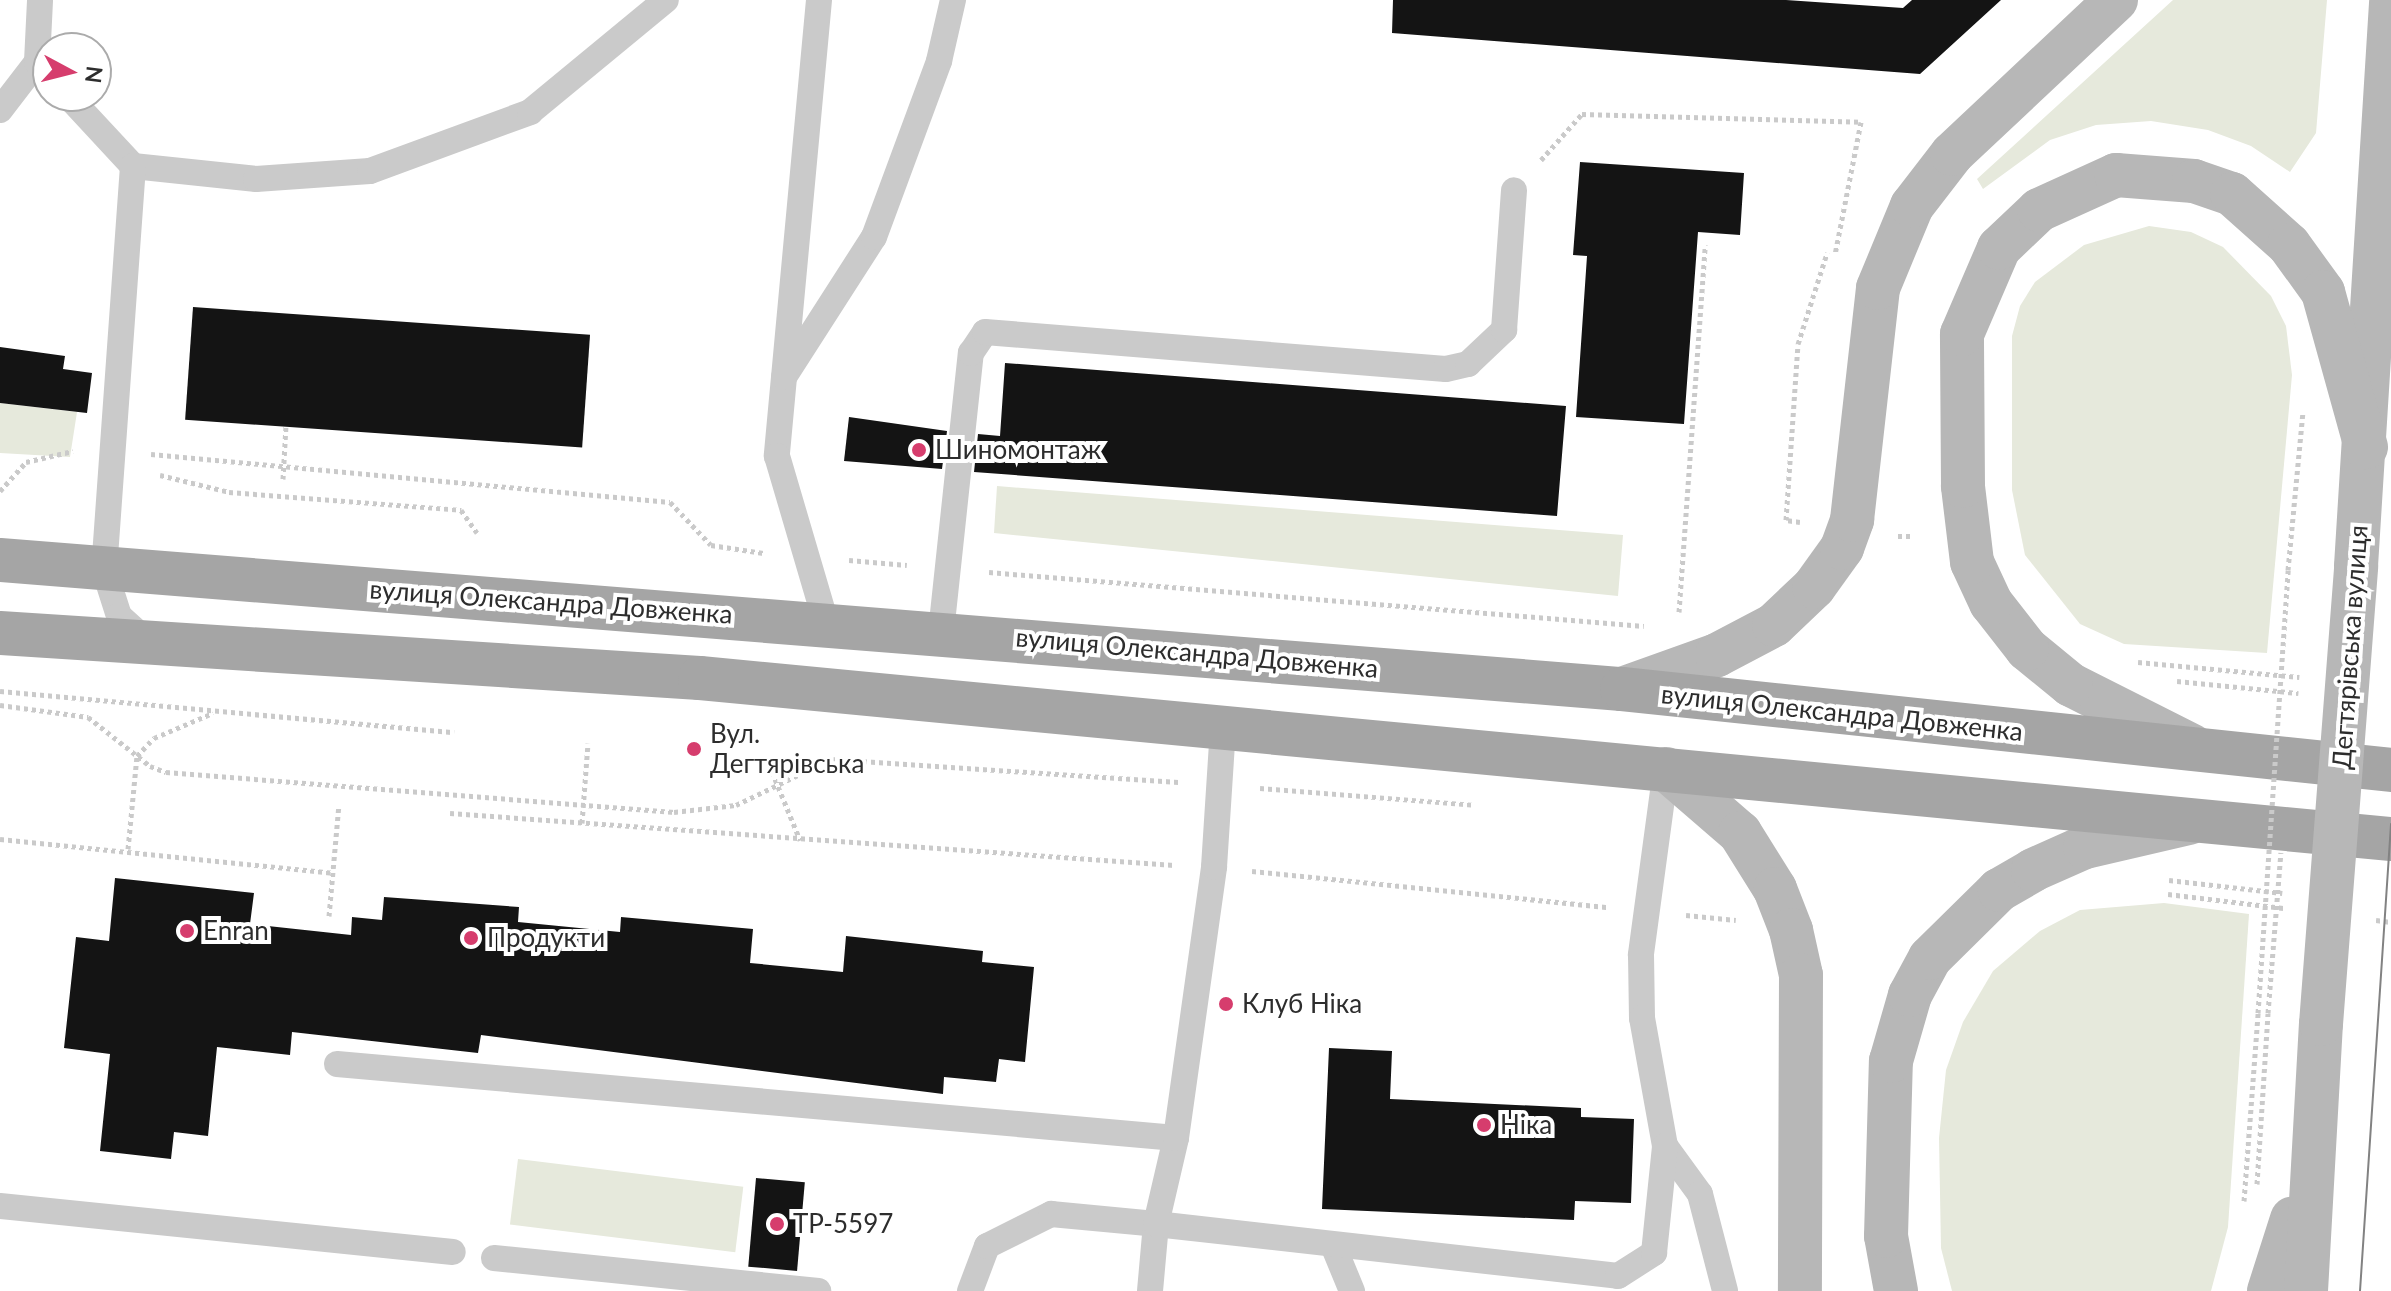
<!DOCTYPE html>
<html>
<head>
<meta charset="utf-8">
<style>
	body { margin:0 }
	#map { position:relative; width:2391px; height:1291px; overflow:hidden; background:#fff; font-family:Lato,sans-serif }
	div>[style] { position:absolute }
	.green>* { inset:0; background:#e6e9dc; transform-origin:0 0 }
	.building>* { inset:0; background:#141414; transform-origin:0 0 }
	.path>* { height:5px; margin-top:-2.5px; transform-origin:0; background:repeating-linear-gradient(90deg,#cacaca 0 4px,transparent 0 8px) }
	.service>* { height:26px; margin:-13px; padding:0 13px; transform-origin:13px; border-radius:13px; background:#cacaca }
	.secondary>* { height:44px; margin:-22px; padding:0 22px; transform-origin:22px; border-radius:22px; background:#b7b7b7 }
	.primary>* { height:44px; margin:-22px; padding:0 22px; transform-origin:22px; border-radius:22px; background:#a5a5a5 }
	.tram>* { height:2px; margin:-1px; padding:0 1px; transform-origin:1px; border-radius:1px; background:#828282 }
	.path-bridge>* { height:5px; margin-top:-2.5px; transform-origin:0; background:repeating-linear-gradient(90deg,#cacaca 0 4px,transparent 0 8px) }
	.secondary-bridge>* { height:44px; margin:-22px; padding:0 22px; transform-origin:22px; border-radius:22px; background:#b7b7b7 }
	.dots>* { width:22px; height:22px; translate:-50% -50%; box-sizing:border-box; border:4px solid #fff; border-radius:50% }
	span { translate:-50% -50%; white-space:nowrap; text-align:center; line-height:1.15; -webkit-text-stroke:8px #fff; paint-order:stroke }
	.poi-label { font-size:26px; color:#2d2d2d }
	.left { translate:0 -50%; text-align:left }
	.street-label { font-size:26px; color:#2d2d2d }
	.north { position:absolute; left:32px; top:32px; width:80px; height:80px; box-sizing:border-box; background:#fff; border:2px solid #ababab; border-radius:50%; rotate:97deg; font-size:22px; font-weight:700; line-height:32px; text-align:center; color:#2d2d2d }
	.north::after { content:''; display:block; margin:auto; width:28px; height:36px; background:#d63d6d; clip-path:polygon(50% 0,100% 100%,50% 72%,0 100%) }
</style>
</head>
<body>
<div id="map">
	<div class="green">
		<i style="clip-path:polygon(2173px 0,2327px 0,2316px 133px,2290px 172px,2251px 146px,2208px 130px,2151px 121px,2096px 125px,2050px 140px,1983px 189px,1977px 179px)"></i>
		<i style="clip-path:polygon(2149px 226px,2191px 232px,2223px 247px,2271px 296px,2286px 326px,2292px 375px,2267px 653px,2124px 644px,2080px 624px,2025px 555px,2012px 490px,2012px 336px,2020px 306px,2035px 282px,2084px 245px)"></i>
		<i style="clip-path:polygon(0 403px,77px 412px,70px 457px,0 453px)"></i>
		<i style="clip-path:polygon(997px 486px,1623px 535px,1618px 596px,994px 533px)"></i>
		<i style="clip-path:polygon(2164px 903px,2249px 914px,2228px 1227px,2211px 1291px,1952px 1291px,1941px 1248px,1939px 1138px,1946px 1070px,1963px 1022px,1993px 971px,2040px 931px,2080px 910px)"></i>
		<i style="left:518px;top:1159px;width:227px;height:66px;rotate:7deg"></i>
	</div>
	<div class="building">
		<i style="clip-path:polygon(1393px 0,1786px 0,1903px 8px,1912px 0,2001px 0,1920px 74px,1392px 33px)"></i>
		<i style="clip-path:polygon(1580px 162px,1744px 173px,1740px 235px,1698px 232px,1684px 424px,1576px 417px,1587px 256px,1573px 255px)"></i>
		<i style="left:193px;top:307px;width:398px;height:113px;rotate:4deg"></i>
		<i style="clip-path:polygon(0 347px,65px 356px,63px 369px,92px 373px,87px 413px,0 403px)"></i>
		<i style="clip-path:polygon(1005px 363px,1566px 406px,1557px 516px,974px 472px,978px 434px,1000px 436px)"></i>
		<i style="clip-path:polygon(849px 417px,947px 431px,942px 469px,844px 461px)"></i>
		<i style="clip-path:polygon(115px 878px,254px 893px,250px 924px,351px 935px,352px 917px,382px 920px,384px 897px,519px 907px,518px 922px,620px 932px,621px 917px,753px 929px,750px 963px,843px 972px,846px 936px,983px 951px,982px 962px,1034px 967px,1025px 1062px,999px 1059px,996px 1082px,944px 1077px,943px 1094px,481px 1035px,478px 1053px,292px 1032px,290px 1055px,217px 1047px,208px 1136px,174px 1132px,171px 1159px,100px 1151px,110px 1054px,64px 1048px,76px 937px,109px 941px)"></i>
		<i style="clip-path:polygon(1329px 1048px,1392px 1051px,1390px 1099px,1581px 1108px,1581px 1117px,1634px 1119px,1631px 1203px,1575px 1201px,1574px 1220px,1322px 1209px)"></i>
		<i style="left:756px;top:1178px;width:49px;height:89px;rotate:5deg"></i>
	</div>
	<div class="path">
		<i style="left:1541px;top:160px;width:62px;rotate:-48.3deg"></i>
		<i style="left:1582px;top:114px;width:279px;rotate:1.6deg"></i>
		<i style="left:1861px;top:122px;width:135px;rotate:101.1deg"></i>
		<i style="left:151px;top:454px;width:521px;rotate:5.28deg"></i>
		<i style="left:670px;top:502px;width:59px;rotate:46.4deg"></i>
		<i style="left:711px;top:545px;width:53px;rotate:8.7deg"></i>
		<i style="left:160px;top:475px;width:71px;rotate:13.8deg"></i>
		<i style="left:229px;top:492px;width:233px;rotate:4.4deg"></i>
		<i style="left:461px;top:510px;width:28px;rotate:55deg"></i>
		<i style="left:283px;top:479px;width:53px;rotate:-86.8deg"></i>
		<i style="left:0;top:491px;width:39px;rotate:-48deg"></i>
		<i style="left:26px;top:462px;width:48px;rotate:-13.2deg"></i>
		<i style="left:1800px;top:522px;width:14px;rotate:-172deg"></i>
		<i style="left:1786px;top:520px;width:176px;rotate:-86.1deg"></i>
		<i style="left:1798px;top:344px;width:96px;rotate:-72.3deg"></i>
		<i style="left:1898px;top:536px;width:15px"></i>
		<i style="left:849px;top:560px;width:58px;rotate:4.9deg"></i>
		<i style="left:2288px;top:570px;width:159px;rotate:-84.6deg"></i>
		<i style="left:989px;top:572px;width:657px;rotate:4.71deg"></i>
		<i style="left:1679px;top:612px;width:368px;rotate:-85.9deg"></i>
		<i style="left:2138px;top:662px;width:162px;rotate:5.3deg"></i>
		<i style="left:2177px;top:681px;width:122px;rotate:5.7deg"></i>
		<i style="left:0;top:691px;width:456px;rotate:5.2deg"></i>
		<i style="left:0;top:705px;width:89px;rotate:7.8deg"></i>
		<i style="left:88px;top:717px;width:79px;rotate:38.3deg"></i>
		<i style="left:150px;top:766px;width:17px;rotate:21deg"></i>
		<i style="left:166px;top:772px;width:510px;rotate:4.5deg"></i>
		<i style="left:674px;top:812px;width:62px;rotate:-6.4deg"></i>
		<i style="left:736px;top:805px;width:106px;rotate:-25.8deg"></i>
		<i style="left:831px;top:759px;width:348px;rotate:3.8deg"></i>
		<i style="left:766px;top:757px;width:90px;rotate:67.7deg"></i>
		<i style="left:1260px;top:788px;width:215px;rotate:4.5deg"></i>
		<i style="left:450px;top:813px;width:726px;rotate:4.11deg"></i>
		<i style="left:582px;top:823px;width:80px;rotate:-85.7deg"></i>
		<i style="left:0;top:839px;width:334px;rotate:5.8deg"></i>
		<i style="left:128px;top:849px;width:93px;rotate:-84.5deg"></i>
		<i style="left:137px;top:756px;width:25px;rotate:-47deg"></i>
		<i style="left:154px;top:738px;width:64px;rotate:-23deg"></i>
		<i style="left:1252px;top:871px;width:358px;rotate:5.8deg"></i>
		<i style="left:2169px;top:880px;width:114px;rotate:6.6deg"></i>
		<i style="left:2168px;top:894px;width:116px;rotate:6.9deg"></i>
		<i style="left:1686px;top:915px;width:50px;rotate:5.7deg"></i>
		<i style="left:329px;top:916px;width:111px;rotate:-84.9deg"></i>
		<i style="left:2376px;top:920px;width:15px;rotate:8deg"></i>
		<i style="left:2257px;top:1184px;width:171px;rotate:-86.3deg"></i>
		<i style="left:2244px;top:1201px;width:189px;rotate:-85.7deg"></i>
	</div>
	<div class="service">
		<i style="left:819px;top:0;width:458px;rotate:95.3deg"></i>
		<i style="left:777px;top:456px;width:173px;rotate:73.6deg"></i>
		<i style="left:68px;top:96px;width:96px;rotate:47.1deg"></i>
		<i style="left:133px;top:166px;width:124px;rotate:6deg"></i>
		<i style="left:256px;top:179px;width:114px;rotate:-4deg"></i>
		<i style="left:370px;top:171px;width:171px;rotate:-20.2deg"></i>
		<i style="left:530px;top:112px;width:176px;rotate:-39.5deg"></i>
		<i style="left:0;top:110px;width:61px;rotate:-52.4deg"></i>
		<i style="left:37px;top:62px;width:62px;rotate:-87.2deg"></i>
		<i style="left:133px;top:166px;width:404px;rotate:94.1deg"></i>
		<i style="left:104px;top:569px;width:49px;rotate:72.3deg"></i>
		<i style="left:119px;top:616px;width:39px;rotate:42deg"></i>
		<i style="left:784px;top:377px;width:166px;rotate:-57.3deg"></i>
		<i style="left:874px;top:237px;width:188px;rotate:-69.7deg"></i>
		<i style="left:939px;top:61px;width:63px;rotate:-77.1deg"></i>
		<i style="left:941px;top:632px;width:281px;rotate:-83.9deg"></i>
		<i style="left:971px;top:353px;width:25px;rotate:-56deg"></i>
		<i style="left:985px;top:332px;width:462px;rotate:4.6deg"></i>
		<i style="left:1446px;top:369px;width:23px;rotate:-13deg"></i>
		<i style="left:1468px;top:364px;width:50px;rotate:-43.4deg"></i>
		<i style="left:1504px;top:330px;width:140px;rotate:-85.9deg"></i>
		<i style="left:1666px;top:769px;width:188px;rotate:97.7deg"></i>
		<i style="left:1641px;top:955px;width:63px;rotate:89.1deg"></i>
		<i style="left:1642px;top:1018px;width:130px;rotate:79.8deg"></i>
		<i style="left:1665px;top:1146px;width:59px;rotate:53.9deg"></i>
		<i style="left:1700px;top:1194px;width:100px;rotate:75.5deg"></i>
		<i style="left:337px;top:1064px;width:842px;rotate:5.04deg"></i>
		<i style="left:0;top:1206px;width:455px;rotate:5.8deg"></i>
		<i style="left:1333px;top:1245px;width:50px;rotate:67.6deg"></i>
		<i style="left:494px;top:1258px;width:326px;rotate:5.8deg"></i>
		<i style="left:970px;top:1291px;width:48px;rotate:-69.3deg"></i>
		<i style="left:987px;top:1246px;width:72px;rotate:-26.6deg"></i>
		<i style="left:1051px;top:1214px;width:105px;rotate:5.4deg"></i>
		<i style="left:1156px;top:1224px;width:88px;rotate:-76.9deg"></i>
		<i style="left:1176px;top:1138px;width:274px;rotate:-82deg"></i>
		<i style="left:1214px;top:867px;width:140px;rotate:-86.3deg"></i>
		<i style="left:1150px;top:1291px;width:67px;rotate:-84.9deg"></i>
		<i style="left:1156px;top:1224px;width:465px;rotate:6.4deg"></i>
		<i style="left:1618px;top:1276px;width:43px;rotate:-32.6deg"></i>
		<i style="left:1654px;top:1253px;width:108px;rotate:-84.1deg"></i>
	</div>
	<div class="secondary">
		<i style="left:2356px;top:566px;width:564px;rotate:-86.44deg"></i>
		<i style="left:1622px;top:689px;width:101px;rotate:-19.7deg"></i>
		<i style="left:1717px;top:655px;width:64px;rotate:-27.8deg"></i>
		<i style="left:1774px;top:625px;width:55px;rotate:-43.5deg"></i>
		<i style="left:1814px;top:587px;width:48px;rotate:-54.3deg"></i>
		<i style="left:1842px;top:548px;width:30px;rotate:-70deg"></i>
		<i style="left:1852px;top:520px;width:233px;rotate:-83.6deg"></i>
		<i style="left:1878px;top:288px;width:89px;rotate:-67.5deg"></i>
		<i style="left:1912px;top:206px;width:66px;rotate:-52.4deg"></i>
		<i style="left:1952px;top:154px;width:225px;rotate:-43.2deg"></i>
		<i style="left:2192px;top:746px;width:136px;rotate:-153.2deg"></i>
		<i style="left:2071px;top:685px;width:57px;rotate:-140.7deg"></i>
		<i style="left:2027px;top:649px;width:58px;rotate:-128deg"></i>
		<i style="left:1991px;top:603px;width:45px;rotate:-114.9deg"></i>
		<i style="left:1972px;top:562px;width:77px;rotate:-96.8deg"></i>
		<i style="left:1963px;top:486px;width:152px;rotate:-90.4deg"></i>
		<i style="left:1962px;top:334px;width:94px;rotate:-66.7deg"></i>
		<i style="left:1999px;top:248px;width:55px;rotate:-43.5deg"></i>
		<i style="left:2039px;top:210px;width:85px;rotate:-24.4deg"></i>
		<i style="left:2116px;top:175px;width:78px;rotate:4.4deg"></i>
		<i style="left:2194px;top:181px;width:40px;rotate:18.9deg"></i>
		<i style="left:2232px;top:194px;width:76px;rotate:41.8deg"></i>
		<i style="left:2289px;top:245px;width:58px;rotate:54.1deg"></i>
		<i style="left:2323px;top:292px;width:161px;rotate:74.5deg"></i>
		<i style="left:1666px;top:769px;width:98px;rotate:40.9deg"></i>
		<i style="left:1740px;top:833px;width:66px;rotate:58deg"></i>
		<i style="left:1775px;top:889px;width:44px;rotate:68.7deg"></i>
		<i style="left:1791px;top:930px;width:46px;rotate:77.5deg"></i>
		<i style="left:1801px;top:975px;width:316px;rotate:90.2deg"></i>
		<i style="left:1896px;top:1291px;width:56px;rotate:-100.3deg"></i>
		<i style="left:1886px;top:1236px;width:175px;rotate:-88.4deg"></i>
		<i style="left:1891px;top:1061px;width:69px;rotate:-73.9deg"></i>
		<i style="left:1910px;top:995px;width:42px;rotate:-61.6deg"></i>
		<i style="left:1930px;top:958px;width:97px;rotate:-44.6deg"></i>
		<i style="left:1999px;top:890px;width:39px;rotate:-30deg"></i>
		<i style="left:2033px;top:870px;width:57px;rotate:-23.9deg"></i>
		<i style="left:2085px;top:847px;width:107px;rotate:-13deg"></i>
		<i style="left:2269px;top:1291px;width:76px;rotate:-72.3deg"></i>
		<i style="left:2306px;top:1291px;width:267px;rotate:-86.8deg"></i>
	</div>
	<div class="primary">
		<i style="left:0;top:560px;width:1627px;rotate:4.55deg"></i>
		<i style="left:1622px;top:689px;width:773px;rotate:6.01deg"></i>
		<i style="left:0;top:633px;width:701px;rotate:3.68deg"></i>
		<i style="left:700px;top:678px;width:1699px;rotate:5.44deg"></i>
	</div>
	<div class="tram">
		<i style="left:2360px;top:1291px;width:468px;rotate:-86.2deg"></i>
	</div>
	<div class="path-bridge">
		<i style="left:2258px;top:1013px;width:444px;rotate:-86.1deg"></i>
		<i style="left:2268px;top:1013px;width:161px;rotate:-85.4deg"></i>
	</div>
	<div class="secondary-bridge">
		<i style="left:2321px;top:1024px;width:459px;rotate:-85.6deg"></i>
	</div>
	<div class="dots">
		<i style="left:919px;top:450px;background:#d63d6d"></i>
		<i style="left:694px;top:749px;background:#d63d6d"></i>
		<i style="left:187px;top:931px;background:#d63d6d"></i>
		<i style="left:471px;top:938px;background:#d63d6d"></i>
		<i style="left:1226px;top:1004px;background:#d63d6d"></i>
		<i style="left:1484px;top:1125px;background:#d63d6d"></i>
		<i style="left:777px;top:1224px;background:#d63d6d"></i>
	</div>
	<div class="poi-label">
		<span class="left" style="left:935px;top:450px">Шиномонтаж</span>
		<span class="left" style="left:710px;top:749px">Вул.<br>Дегтярівська</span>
		<span class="left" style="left:203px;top:931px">Enran</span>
		<span class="left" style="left:487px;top:938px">Продукти</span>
		<span class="left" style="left:1242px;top:1004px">Клуб Ніка</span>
		<span class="left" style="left:1500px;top:1125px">Ніка</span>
		<span class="left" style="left:793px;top:1224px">ТР-5597</span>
	</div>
	<div class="street-label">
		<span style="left:551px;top:602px;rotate:4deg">вулиця Олександра Довженка</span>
		<span style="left:2350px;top:647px;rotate:-86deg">Дегтярівська вулиця</span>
		<span style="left:1197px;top:653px;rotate:5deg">вулиця Олександра Довженка</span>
		<span style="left:1842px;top:713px;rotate:6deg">вулиця Олександра Довженка</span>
	</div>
	<div class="north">N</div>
</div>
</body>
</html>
